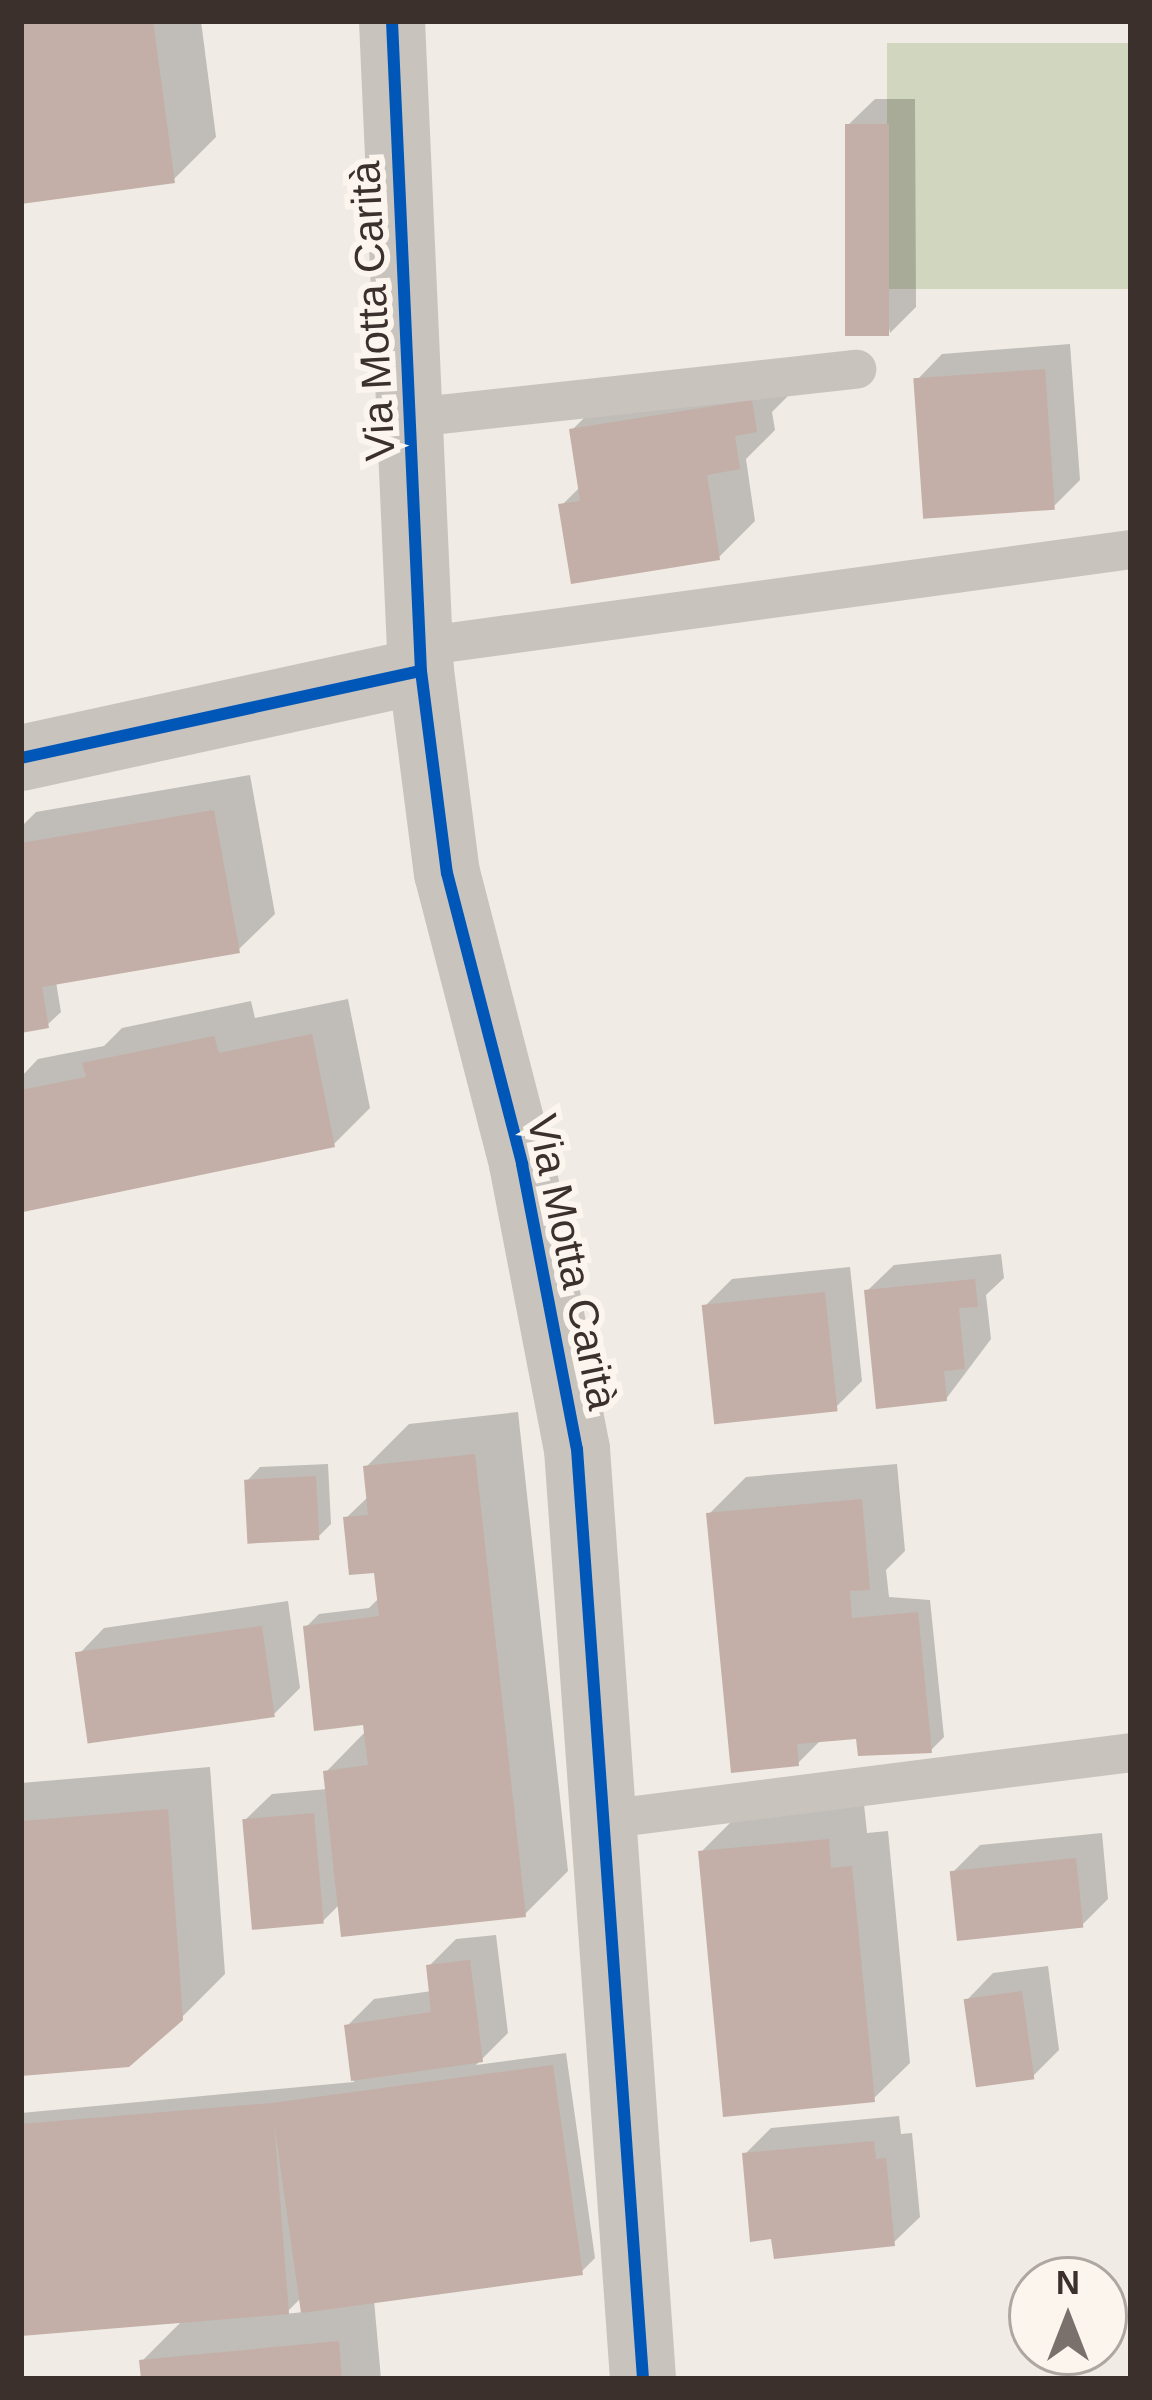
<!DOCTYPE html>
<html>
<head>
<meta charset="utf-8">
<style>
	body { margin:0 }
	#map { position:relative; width:1152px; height:2400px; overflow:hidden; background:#f0ebe5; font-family:Helvetica,sans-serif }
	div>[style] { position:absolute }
	.green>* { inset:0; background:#d1d6bf; transform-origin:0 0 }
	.shadow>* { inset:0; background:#0003 }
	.building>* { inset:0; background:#c3afa7; transform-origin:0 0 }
	.lane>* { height:39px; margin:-19.5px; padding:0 19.5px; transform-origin:19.5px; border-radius:19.5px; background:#c9c3be }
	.street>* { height:66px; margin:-33px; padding:0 33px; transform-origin:33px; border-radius:33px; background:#c9c3be }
	.cycleway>* { height:12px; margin:-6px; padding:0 6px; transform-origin:6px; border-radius:6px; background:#0057b8 }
	span { translate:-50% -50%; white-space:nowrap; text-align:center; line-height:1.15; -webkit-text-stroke:12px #fbf5ee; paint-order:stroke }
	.street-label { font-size:42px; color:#3b302b }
	.frame { position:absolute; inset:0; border:24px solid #3b302b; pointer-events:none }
	.north { position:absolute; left:1008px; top:2256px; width:120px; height:120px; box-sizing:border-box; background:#fbf5ee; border:3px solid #aea6a0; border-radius:50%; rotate:0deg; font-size:33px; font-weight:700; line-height:48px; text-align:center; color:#3b302b }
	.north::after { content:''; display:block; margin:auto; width:42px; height:54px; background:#7a716c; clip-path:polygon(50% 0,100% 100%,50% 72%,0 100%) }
</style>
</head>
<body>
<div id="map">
	<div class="green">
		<i style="left:1131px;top:43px;width:246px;height:244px;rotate:90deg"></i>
	</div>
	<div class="shadow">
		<i style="clip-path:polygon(21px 21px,201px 21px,216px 137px,173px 180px,21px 201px)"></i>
		<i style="clip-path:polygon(875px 99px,915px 99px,916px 307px,890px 333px,848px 125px)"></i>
		<i style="clip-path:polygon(1070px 344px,1080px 480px,1053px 507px,916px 381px,942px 354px)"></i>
		<i style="clip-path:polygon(792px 392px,772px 412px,775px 430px,746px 459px,755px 521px,719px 557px,562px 505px,581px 486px,572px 430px,608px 394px)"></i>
		<i style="clip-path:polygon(250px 775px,275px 914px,238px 950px,56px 982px,61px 1012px,47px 1025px,21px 1030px,21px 827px,36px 812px)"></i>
		<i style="clip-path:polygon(348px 999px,370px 1108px,334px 1144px,25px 1208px,21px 1077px,38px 1059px,104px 1046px,122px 1028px,251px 1001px,255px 1018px)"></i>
		<i style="clip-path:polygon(1001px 1254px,1004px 1278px,986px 1295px,991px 1339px,946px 1399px,867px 1291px,894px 1265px)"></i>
		<i style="clip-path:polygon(850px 1267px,862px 1381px,835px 1408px,705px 1306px,732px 1279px)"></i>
		<i style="clip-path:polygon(518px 1412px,568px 1871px,525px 1914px,340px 1904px,323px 1921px,245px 1820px,272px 1794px,327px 1789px,326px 1772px,367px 1730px,306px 1627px,319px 1614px,369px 1608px,380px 1597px,377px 1570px,346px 1518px,369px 1496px,366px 1467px,409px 1424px)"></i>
		<i style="clip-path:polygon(328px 1464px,331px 1524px,318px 1537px,247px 1481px,260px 1467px)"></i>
		<i style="clip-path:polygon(897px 1464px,905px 1551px,886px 1570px,889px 1597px,930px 1600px,944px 1737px,930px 1751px,859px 1735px,822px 1739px,798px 1763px,709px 1514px,746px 1477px)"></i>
		<i style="clip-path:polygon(288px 1601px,300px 1688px,274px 1714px,78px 1655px,104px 1628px)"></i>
		<i style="clip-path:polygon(210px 1767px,225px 1974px,181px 2018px,21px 2073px,21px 1783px)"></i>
		<i style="clip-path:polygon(864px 1804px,867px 1833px,888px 1831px,910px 2063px,873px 2099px,701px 1852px,737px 1816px)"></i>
		<i style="clip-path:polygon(1102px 1833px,1108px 1899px,1082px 1925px,953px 1872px,980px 1845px)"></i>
		<i style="clip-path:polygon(evenodd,496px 1935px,508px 2033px,476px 2065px,566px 2053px,595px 2258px,581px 2272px,374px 2300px,381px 2379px,144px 2379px,142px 2361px,183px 2320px,21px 2333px,21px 2113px,354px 2082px,347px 2026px,374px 1999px,432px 1991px,429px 1966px,456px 1939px,496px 1935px,302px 2297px,304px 2312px,285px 2314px,302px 2297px)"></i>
		<i style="clip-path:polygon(1048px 1966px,1059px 2050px,1032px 2077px,967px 2000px,993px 1973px)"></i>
		<i style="clip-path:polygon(899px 2116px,901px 2134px,912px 2133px,920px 2217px,893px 2243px,774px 2236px,745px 2154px,771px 2128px)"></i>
	</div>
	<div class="building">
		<i style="clip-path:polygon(21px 21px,153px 21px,175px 183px,21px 204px)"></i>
		<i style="left:845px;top:124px;width:44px;height:212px"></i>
		<i style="left:1045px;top:369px;width:141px;height:132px;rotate:86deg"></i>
		<i style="clip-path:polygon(752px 400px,757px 432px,735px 436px,740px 469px,707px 475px,720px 560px,571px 584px,558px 504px,580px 501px,569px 429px)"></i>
		<i style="clip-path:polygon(214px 810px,240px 953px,42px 987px,49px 1028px,21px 1033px,21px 843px)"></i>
		<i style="clip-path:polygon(312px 1034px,335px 1147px,23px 1212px,21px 1090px,86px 1077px,82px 1063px,214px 1036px,219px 1053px)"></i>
		<i style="clip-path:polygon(975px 1279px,978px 1307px,959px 1308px,965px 1369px,944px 1371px,947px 1401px,876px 1409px,864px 1290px)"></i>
		<i style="left:825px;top:1292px;width:120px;height:124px;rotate:84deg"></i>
		<i style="clip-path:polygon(475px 1454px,526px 1917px,341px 1937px,323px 1771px,368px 1765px,363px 1725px,314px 1731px,303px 1626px,379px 1616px,374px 1573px,349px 1575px,343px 1517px,368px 1515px,363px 1466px)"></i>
		<i style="left:316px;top:1476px;width:64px;height:72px;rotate:87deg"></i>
		<i style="clip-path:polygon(862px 1499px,870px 1590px,850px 1591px,852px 1618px,918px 1612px,932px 1753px,858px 1756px,856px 1739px,797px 1744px,799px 1766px,731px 1773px,706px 1513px)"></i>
		<i style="left:262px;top:1626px;width:92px;height:189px;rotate:82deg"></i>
		<i style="clip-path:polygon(168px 1809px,183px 2020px,129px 2067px,21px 2076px,21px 1821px)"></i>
		<i style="left:314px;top:1813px;width:111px;height:72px;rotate:85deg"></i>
		<i style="clip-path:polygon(829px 1839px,831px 1868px,852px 1866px,875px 2102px,723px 2117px,698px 1851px)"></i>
		<i style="left:1076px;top:1858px;width:70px;height:127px;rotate:84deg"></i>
		<i style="clip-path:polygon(470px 1960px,483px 2062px,351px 2081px,344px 2025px,431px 2012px,426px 1965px)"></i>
		<i style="left:1022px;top:1991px;width:89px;height:59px;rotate:82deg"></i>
		<i style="clip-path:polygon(553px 2065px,583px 2275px,301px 2313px,274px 2122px,289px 2314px,21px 2336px,21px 2124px,272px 2103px)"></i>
		<i style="clip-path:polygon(874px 2141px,876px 2159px,886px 2158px,895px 2246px,774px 2259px,771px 2239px,750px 2242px,742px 2153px)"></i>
		<i style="clip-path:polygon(339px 2341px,342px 2379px,141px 2379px,139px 2360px)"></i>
	</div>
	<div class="lane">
		<i style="left:412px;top:417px;width:447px;rotate:-6.2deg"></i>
		<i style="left:420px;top:646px;width:718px;rotate:-7.77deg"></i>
		<i style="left:603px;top:1819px;width:532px;rotate:-7.23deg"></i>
	</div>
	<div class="street">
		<i style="left:392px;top:21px;width:651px;rotate:87.45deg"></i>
		<i style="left:421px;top:671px;width:204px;rotate:82.7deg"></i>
		<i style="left:447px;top:873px;width:301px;rotate:75.5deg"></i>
		<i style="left:522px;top:1164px;width:290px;rotate:79.1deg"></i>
		<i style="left:577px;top:1449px;width:932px;rotate:85.94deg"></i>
		<i style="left:21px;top:758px;width:409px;rotate:-12.3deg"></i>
	</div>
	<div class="cycleway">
		<i style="left:392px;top:21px;width:651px;rotate:87.45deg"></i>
		<i style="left:421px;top:671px;width:204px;rotate:82.7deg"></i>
		<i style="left:447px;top:873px;width:301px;rotate:75.5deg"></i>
		<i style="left:522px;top:1164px;width:290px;rotate:79.1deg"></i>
		<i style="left:577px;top:1449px;width:932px;rotate:85.94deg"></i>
		<i style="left:21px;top:758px;width:409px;rotate:-12.3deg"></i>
	</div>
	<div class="street-label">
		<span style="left:373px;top:311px;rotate:-93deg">Via Motta Carità</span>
		<span style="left:572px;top:1262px;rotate:78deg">Via Motta Carità</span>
	</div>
	<div class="frame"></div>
	<div class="north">N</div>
</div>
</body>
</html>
